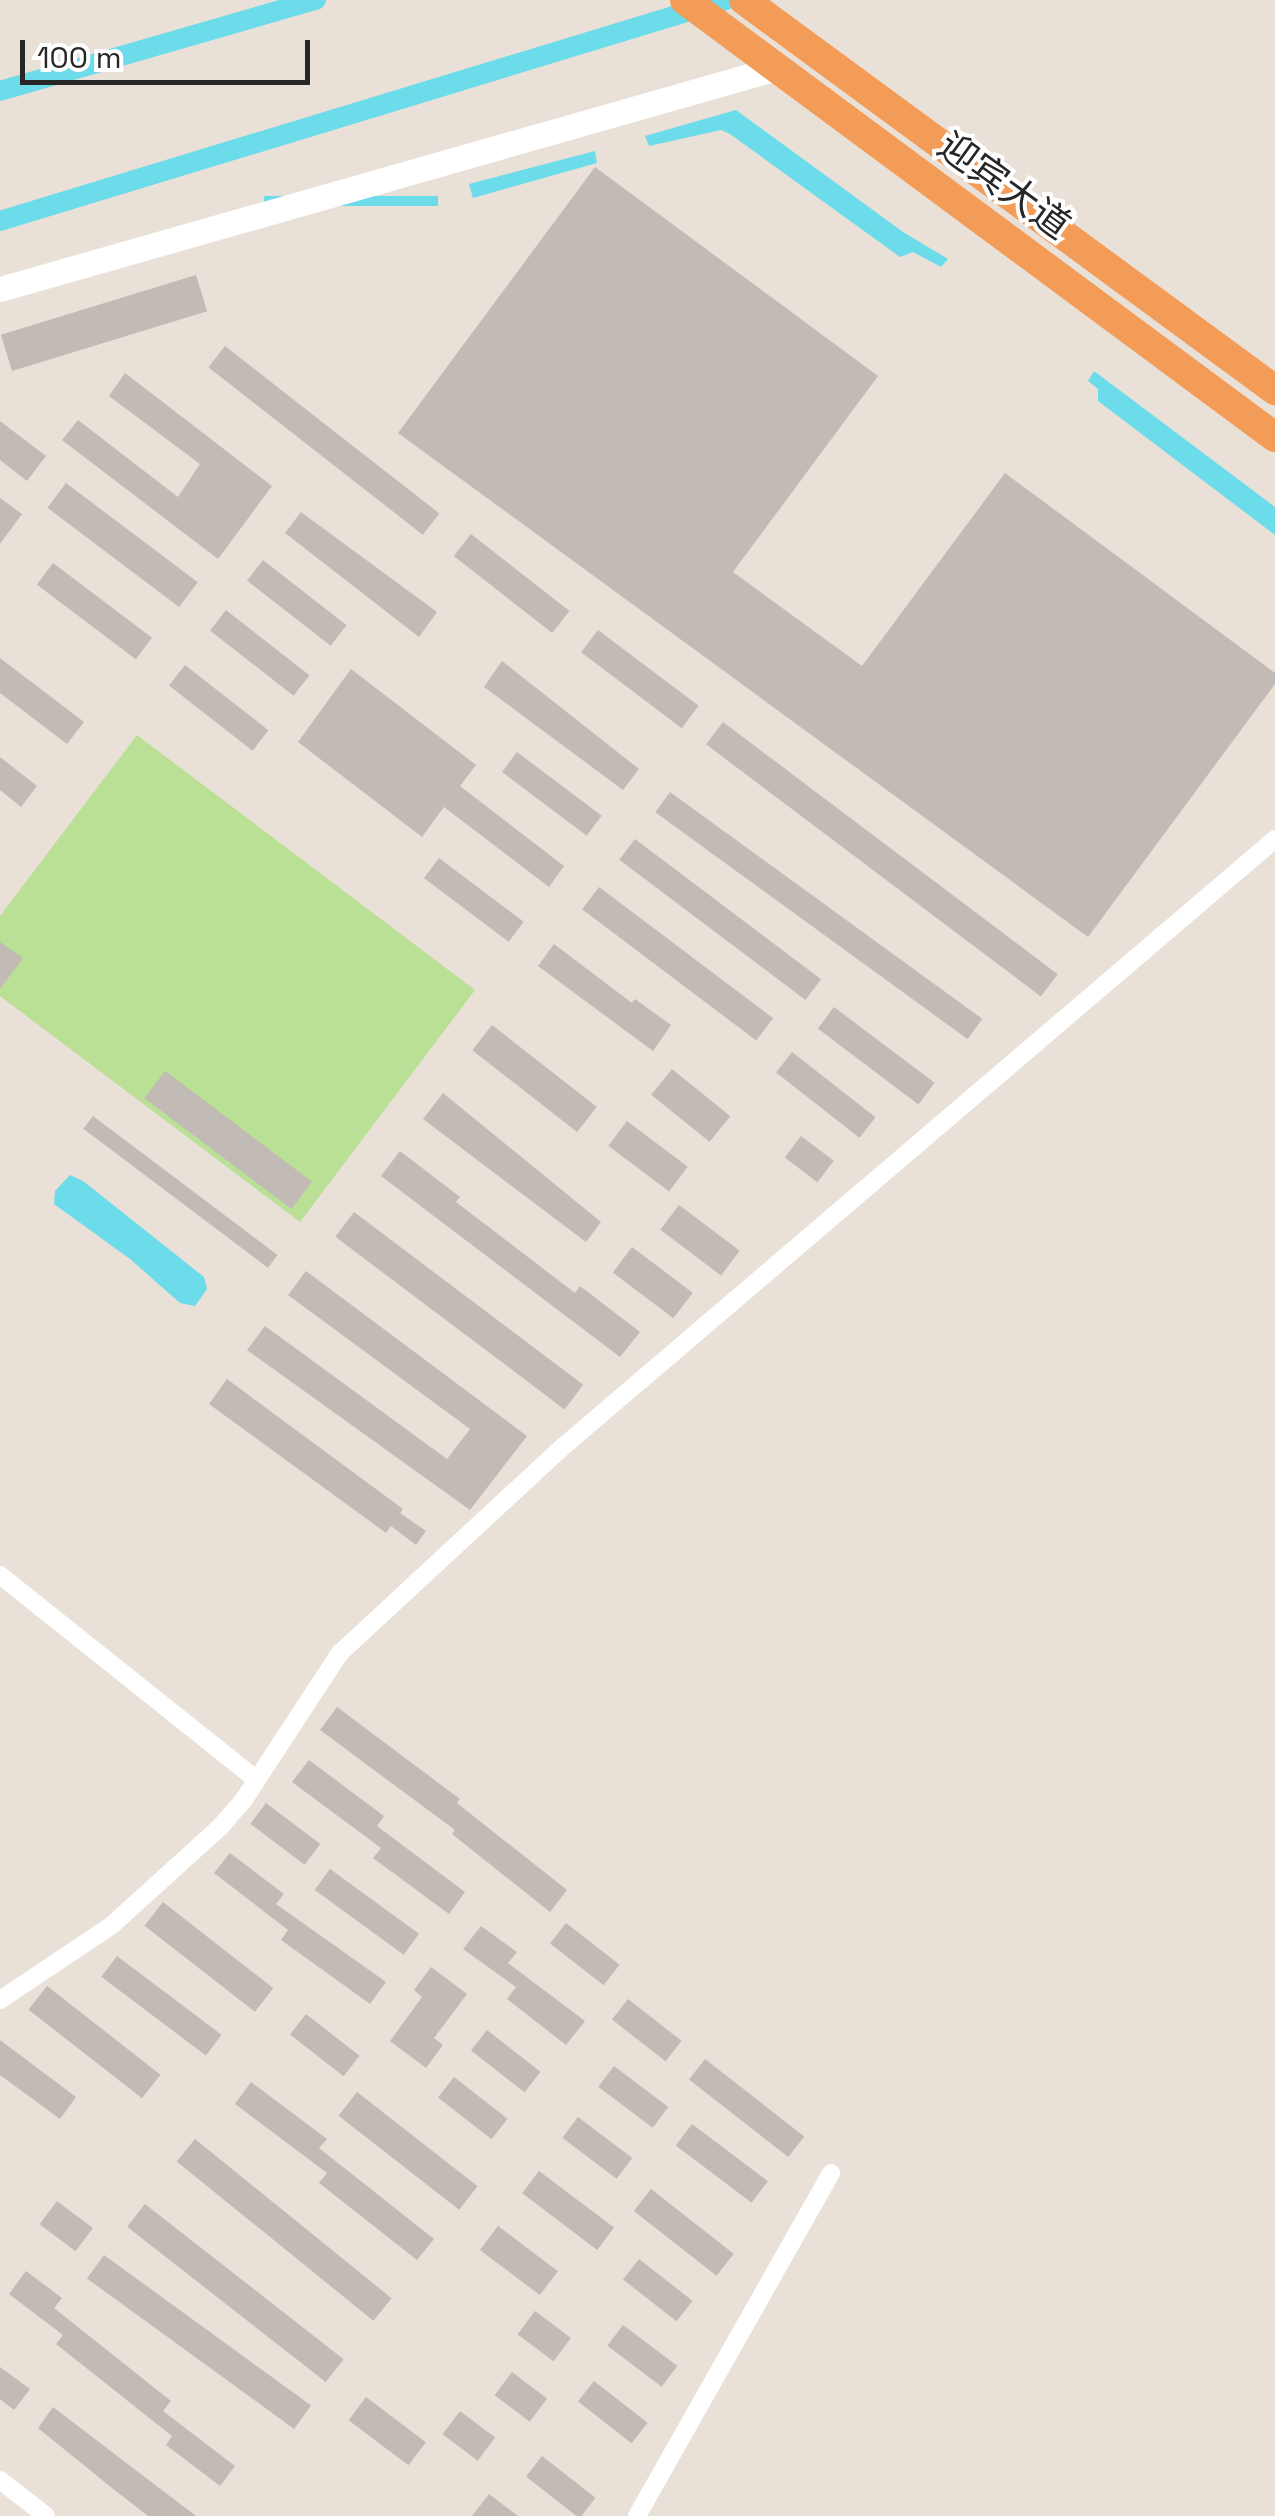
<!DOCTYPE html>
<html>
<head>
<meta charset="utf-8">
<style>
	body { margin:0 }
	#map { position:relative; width:1275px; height:2516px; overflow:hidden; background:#e9e0d8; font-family:"Space Grotesk","Noto Sans SC",sans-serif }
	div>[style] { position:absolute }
	.green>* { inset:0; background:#b9e095 }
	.water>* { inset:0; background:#6cdbea; transform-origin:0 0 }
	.canal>* { height:20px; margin:-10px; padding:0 10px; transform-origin:10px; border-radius:10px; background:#6cdbea }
	.building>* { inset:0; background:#c1bab5; transform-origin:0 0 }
	.minor>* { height:18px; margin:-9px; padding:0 9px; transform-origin:9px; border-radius:9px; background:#fff }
	.secondary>* { height:25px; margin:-12.5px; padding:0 12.5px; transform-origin:12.5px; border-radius:12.5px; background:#fff }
	.trunk>* { height:30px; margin:-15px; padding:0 15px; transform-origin:15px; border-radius:15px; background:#f39c57 }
	span { translate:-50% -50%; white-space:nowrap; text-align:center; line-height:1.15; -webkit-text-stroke:8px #fff; paint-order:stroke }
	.street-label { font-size:38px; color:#272727 }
	.scale { position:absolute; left:20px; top:40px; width:290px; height:45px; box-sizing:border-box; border:5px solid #272727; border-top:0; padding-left:12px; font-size:30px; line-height:35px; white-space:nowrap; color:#272727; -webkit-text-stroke:8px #fff; paint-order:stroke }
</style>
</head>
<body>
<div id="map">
	<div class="green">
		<i style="clip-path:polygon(137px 735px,475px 990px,300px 1222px,0 996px,0 916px)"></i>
	</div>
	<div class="water">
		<i style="clip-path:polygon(736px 110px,903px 232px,948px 259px,941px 267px,913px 252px,900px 257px,730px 134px,721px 130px,649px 146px,645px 136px)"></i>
		<i style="clip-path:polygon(595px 151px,597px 163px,473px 198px,469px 184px)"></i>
		<i style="left:438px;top:196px;width:10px;height:174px;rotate:90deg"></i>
		<i style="clip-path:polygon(1094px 371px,1275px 507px,1275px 535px,1098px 401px,1098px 389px,1088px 381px)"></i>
		<i style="clip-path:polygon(70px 1175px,83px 1181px,204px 1277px,207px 1289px,195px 1306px,180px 1303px,130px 1259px,54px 1204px,55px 1191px)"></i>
	</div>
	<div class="canal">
		<i style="left:0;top:91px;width:329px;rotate:-16.1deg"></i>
		<i style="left:0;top:221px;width:759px;rotate:-16.93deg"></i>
	</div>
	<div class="building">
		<i style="clip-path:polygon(595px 167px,878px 376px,733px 572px,862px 666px,1005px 473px,1275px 673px,1275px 684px,1088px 937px,398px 433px)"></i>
		<i style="left:196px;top:275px;width:38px;height:204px;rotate:73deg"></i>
		<i style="left:225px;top:346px;width:272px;height:27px;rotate:38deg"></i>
		<i style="clip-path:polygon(125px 373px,272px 486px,218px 559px,62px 440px,78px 420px,178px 497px,200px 464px,109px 396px)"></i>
		<i style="clip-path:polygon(0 421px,46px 456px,27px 481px,0 460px)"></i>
		<i style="left:66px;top:483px;width:165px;height:31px;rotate:37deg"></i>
		<i style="clip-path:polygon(0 498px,22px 514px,0 544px)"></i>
		<i style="clip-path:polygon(301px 512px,437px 612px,419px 637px,285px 533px)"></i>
		<i style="left:471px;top:534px;width:125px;height:28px;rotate:38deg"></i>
		<i style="left:263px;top:560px;width:106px;height:26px;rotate:38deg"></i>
		<i style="left:53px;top:563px;width:124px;height:27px;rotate:37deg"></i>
		<i style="left:226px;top:610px;width:106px;height:26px;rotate:38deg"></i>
		<i style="left:598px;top:630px;width:126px;height:28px;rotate:37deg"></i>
		<i style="clip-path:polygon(0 658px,84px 722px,67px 744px,0 693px)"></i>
		<i style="clip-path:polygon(502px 661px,639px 769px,623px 790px,484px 687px)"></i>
		<i style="left:185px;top:665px;width:106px;height:26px;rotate:38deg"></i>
		<i style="clip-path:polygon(351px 669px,476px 765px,460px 786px,564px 866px,549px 887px,444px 807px,422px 837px,298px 742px)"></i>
		<i style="left:723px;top:722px;width:419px;height:28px;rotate:37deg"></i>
		<i style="left:517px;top:752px;width:106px;height:25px;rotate:37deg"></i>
		<i style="clip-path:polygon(0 757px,37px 786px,21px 807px,0 790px)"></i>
		<i style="left:670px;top:792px;width:386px;height:25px;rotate:36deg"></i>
		<i style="left:635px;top:839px;width:233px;height:26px;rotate:37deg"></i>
		<i style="left:439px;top:858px;width:106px;height:25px;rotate:37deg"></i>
		<i style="left:599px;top:887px;width:218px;height:28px;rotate:37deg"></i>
		<i style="clip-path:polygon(0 942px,23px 958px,0 989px)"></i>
		<i style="clip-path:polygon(554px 944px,632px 1003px,635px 999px,671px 1025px,653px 1051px,538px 966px)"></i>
		<i style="left:834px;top:1007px;width:126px;height:27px;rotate:37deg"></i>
		<i style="left:492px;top:1025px;width:133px;height:32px;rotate:38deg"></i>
		<i style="left:792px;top:1052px;width:106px;height:26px;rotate:38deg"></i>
		<i style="left:672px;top:1069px;width:75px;height:33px;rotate:39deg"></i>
		<i style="left:165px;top:1071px;width:184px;height:34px;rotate:37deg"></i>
		<i style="clip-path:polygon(443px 1093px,601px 1222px,586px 1242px,423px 1119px)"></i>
		<i style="left:93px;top:1116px;width:231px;height:16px;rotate:37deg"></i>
		<i style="left:627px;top:1121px;width:76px;height:31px;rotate:37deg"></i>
		<i style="left:801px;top:1136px;width:41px;height:27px;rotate:37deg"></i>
		<i style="clip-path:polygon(400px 1151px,460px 1197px,456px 1202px,575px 1293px,580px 1286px,640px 1332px,620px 1357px,381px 1176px)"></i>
		<i style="left:679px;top:1205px;width:76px;height:31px;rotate:37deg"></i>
		<i style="left:354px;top:1212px;width:287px;height:31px;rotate:37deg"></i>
		<i style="left:632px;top:1247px;width:76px;height:32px;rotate:37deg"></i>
		<i style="clip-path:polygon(306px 1271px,527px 1436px,470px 1510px,247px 1350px,265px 1326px,447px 1459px,470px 1429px,288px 1295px)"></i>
		<i style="clip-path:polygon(227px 1379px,403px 1509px,400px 1513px,426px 1531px,416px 1545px,391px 1526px,386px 1533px,209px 1404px)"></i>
		<i style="clip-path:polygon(337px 1707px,460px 1799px,457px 1803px,567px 1890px,550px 1912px,452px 1834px,455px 1830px,320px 1730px)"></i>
		<i style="clip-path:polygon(309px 1760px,384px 1816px,377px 1826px,465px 1892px,449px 1914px,373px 1858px,381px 1848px,292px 1782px)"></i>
		<i style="left:266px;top:1803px;width:68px;height:26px;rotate:37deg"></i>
		<i style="clip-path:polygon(230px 1853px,284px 1894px,276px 1904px,386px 1982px,370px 2004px,281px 1940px,288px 1930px,214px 1873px)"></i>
		<i style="left:330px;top:1869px;width:110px;height:26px;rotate:36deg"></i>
		<i style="left:163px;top:1902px;width:140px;height:30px;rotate:38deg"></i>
		<i style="left:566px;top:1923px;width:68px;height:26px;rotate:38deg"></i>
		<i style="clip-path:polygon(481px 1926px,517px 1952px,508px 1963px,585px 2021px,566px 2045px,507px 1999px,516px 1987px,463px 1949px)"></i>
		<i style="left:117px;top:1956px;width:131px;height:26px;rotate:37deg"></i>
		<i style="clip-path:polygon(431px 1967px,467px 1994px,434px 2038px,443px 2045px,426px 2068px,390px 2041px,422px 1997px,414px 1990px)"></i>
		<i style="left:47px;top:1986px;width:144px;height:30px;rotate:38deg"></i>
		<i style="left:628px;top:1999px;width:68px;height:26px;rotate:38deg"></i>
		<i style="left:306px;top:2014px;width:68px;height:26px;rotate:38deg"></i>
		<i style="left:487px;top:2030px;width:68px;height:26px;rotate:38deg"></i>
		<i style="clip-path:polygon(0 2040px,76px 2097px,60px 2119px,0 2075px)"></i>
		<i style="left:705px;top:2059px;width:126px;height:26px;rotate:38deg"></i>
		<i style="left:614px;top:2066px;width:68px;height:26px;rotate:37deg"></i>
		<i style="left:454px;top:2077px;width:68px;height:26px;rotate:38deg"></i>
		<i style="clip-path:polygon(251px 2082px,327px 2139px,319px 2148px,434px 2239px,417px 2260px,319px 2183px,327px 2173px,235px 2104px)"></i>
		<i style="left:357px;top:2092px;width:153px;height:30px;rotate:38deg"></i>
		<i style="left:578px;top:2117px;width:68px;height:26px;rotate:37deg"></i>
		<i style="left:692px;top:2124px;width:95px;height:27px;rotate:37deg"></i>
		<i style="left:195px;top:2139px;width:253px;height:29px;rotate:39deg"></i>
		<i style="left:539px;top:2171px;width:94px;height:28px;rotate:37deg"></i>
		<i style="left:651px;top:2189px;width:105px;height:28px;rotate:38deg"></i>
		<i style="left:57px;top:2201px;width:45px;height:29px;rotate:37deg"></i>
		<i style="left:145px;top:2204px;width:252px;height:29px;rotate:38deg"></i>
		<i style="left:498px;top:2226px;width:75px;height:30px;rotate:37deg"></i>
		<i style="left:104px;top:2255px;width:256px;height:29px;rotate:36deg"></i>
		<i style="left:639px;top:2259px;width:68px;height:26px;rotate:38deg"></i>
		<i style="clip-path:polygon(26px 2271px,62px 2298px,54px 2308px,171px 2401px,163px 2411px,235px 2466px,220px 2486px,166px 2445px,172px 2436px,56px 2344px,63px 2335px,9px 2294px)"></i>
		<i style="left:535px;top:2311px;width:45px;height:29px;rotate:37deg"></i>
		<i style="left:623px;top:2325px;width:68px;height:26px;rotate:37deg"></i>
		<i style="clip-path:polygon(0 2367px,30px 2389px,14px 2410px,0 2399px)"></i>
		<i style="left:512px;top:2372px;width:44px;height:29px;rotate:37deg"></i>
		<i style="left:594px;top:2381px;width:68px;height:26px;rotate:38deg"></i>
		<i style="left:366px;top:2397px;width:75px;height:29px;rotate:37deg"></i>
		<i style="clip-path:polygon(53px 2407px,129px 2465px,196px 2516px,148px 2516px,112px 2488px,38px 2428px)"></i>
		<i style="left:460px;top:2411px;width:44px;height:29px;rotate:37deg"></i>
		<i style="left:542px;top:2456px;width:68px;height:26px;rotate:38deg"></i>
		<i style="clip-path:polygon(489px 2494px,518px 2516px,472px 2516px)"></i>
	</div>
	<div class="minor">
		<i style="left:0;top:1575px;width:327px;rotate:38.6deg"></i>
		<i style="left:0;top:2000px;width:135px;rotate:-33.8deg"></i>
		<i style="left:112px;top:1925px;width:147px;rotate:-42.2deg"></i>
		<i style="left:221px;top:1826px;width:33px;rotate:-49deg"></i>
		<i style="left:243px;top:1801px;width:177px;rotate:-56.8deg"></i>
		<i style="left:340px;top:1653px;width:306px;rotate:-42.8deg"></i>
		<i style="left:565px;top:1445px;width:933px;rotate:-40.48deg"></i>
		<i style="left:0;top:2480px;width:58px;rotate:38deg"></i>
		<i style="left:637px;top:2516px;width:394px;rotate:-60.5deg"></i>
	</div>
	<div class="secondary">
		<i style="left:0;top:289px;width:808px;rotate:-15.88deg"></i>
	</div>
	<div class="trunk">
		<i style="left:685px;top:0;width:734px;rotate:36.53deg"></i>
		<i style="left:744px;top:0;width:659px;rotate:36.3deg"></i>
	</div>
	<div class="street-label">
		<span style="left:1004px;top:186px;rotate:36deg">迎宾大道</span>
	</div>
	<div class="scale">100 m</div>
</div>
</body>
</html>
